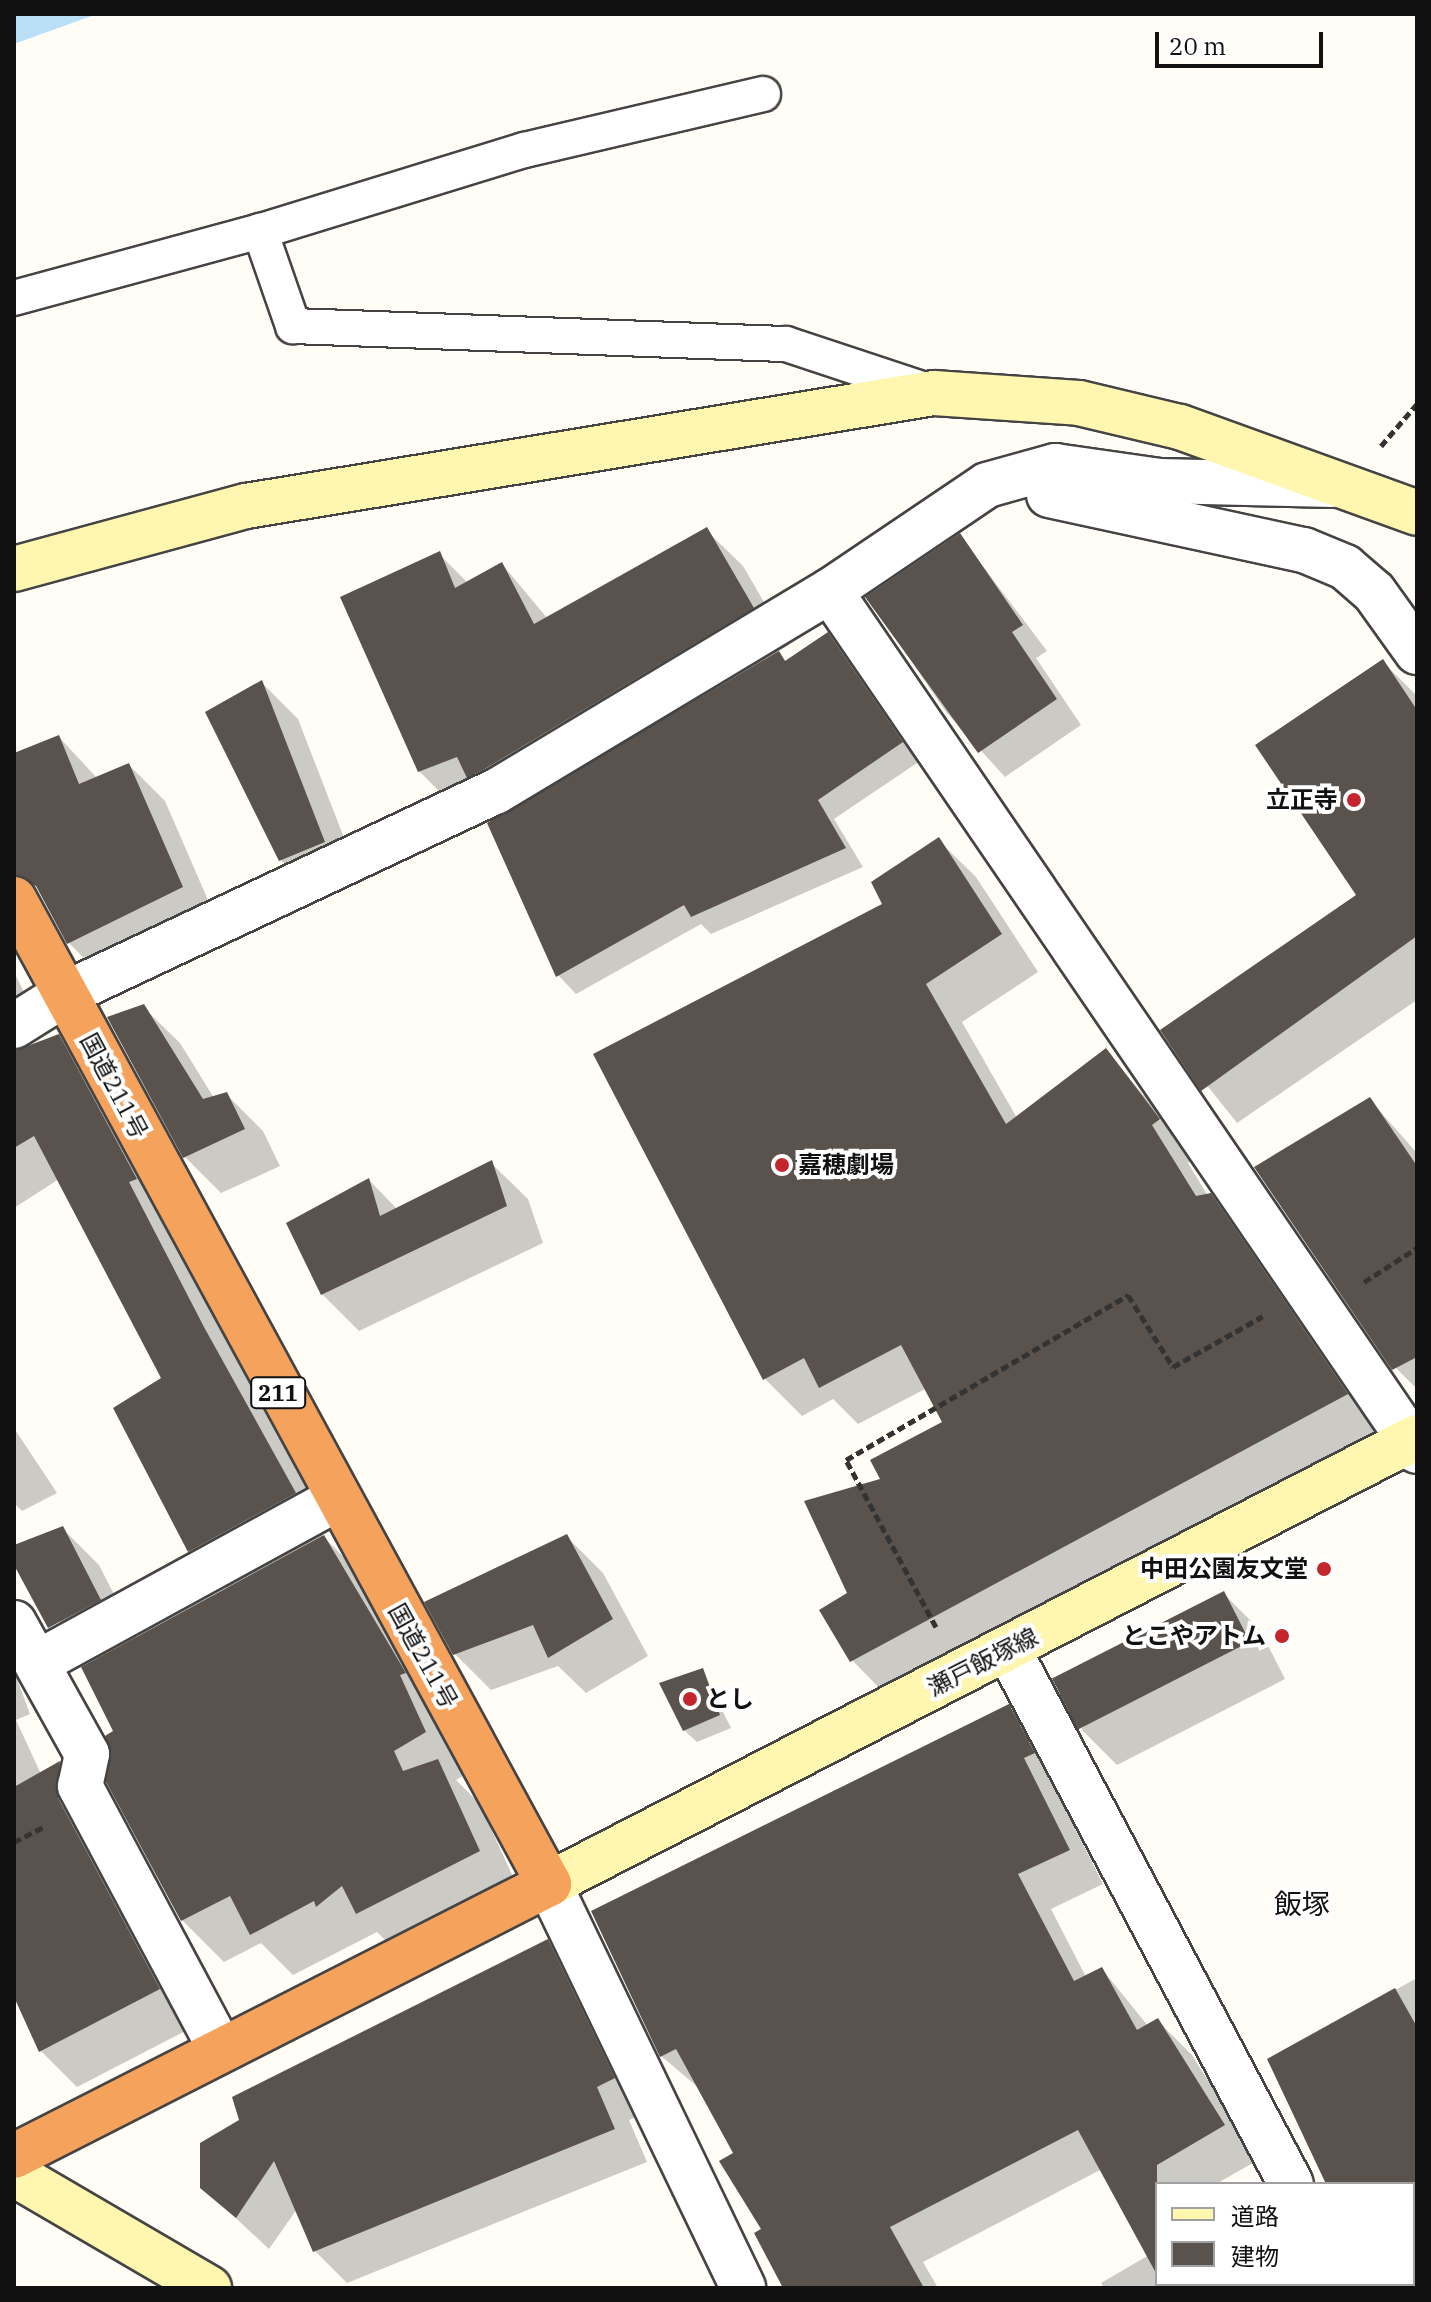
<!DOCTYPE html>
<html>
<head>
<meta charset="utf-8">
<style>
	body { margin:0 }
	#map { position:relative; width:1431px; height:2302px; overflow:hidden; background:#fffdf5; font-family:"IBM Plex Serif","Noto Sans JP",serif }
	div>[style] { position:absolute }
	.water>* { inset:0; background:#b9e0f7 }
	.shadow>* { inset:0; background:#0003 }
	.building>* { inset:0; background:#5a524d; transform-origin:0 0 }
	.path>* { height:5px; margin-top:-2.5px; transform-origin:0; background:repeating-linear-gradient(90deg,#333 0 8px,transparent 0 12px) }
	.roads { filter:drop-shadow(2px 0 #444) drop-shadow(-2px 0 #444) drop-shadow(0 2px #444) drop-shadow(0 -2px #444) }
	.lane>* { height:34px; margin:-17px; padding:0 17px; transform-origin:17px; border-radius:17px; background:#fff }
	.street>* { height:44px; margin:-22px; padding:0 22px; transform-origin:22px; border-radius:22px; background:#fff }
	.secondary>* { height:44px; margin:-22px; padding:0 22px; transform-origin:22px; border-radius:22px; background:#fff6b0 }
	.highway>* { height:44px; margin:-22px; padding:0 22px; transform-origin:22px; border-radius:22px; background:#f5a25d }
	.dots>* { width:22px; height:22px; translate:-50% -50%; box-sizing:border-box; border:4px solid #fff; border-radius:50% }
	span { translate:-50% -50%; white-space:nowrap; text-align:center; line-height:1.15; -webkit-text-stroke:8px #fff; paint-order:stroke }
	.shield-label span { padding:2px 6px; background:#fff; border:2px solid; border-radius:6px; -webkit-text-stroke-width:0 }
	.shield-label { font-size:22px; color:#111; font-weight:700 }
	.poi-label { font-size:24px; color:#111; font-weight:700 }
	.right { translate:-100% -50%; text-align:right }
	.left { translate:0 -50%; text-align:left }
	.street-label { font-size:24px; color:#111 }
	.quarter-label { font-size:28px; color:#111 }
	.frame { position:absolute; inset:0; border:16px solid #111; pointer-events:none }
	.legend { position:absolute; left:1155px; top:2182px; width:260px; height:104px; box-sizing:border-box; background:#fff; border:2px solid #a0a0a0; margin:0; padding:10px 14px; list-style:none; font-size:24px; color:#111 }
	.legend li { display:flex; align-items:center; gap:16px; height:40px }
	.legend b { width:40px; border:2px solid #a0a0a0 }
	.scale { position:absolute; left:1155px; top:32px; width:168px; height:36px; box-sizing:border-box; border:4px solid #111; border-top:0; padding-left:10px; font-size:24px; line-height:28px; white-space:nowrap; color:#111; -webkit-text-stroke:6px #fff; paint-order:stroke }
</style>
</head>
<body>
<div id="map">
	<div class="water">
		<i style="clip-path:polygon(14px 14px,97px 14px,14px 44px)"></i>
	</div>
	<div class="shadow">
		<i style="clip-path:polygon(706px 530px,743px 566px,789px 645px,777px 652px,787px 662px,827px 635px,920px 761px,834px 819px,863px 867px,711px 934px,701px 924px,576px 994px,558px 975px,506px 814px,487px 796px,456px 808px,419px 771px,439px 554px,468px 583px,502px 564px,548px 619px)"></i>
		<i style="clip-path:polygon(960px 536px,1047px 651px,1036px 658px,1081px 725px,1005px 777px,946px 712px,868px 598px)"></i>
		<i style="clip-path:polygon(1383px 662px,1417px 696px,1417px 1000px,1237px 1123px,1163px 1030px,1358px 896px)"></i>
		<i style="clip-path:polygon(262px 683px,298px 719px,360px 879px,317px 897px,281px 860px)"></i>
		<i style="clip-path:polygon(59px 737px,97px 778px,129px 765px,165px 801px,218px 923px,105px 979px,69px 943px,14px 837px,14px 755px)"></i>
		<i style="clip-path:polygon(938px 840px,976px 877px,1038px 972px,962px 1022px,1017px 1118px,1106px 1051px,1196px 1157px,1188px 1163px,1208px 1196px,1248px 1233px,1383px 1432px,889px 1698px,852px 1660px,849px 1593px,883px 1481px,944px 1422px,927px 1388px,858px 1424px,833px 1399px,802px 1416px,765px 1379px,884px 905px)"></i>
		<i style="clip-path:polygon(14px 972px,34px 1012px,14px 1021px)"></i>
		<i style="clip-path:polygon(143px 1007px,180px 1043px,214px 1098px,226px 1094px,263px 1131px,280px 1166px,221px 1193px,185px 1157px)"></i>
		<i style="clip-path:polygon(58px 1036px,95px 1073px,240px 1366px,331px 1530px,322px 1535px,365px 1579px,466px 1774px,456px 1780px,479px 1803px,520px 1892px,399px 1954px,377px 1932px,293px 1975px,261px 1943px,224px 1962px,182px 1920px,99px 1660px,60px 1622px,63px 1529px,99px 1565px,137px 1639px,228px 1589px,189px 1551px,164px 1379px,59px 1179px,14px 1208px,14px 1051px)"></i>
		<i style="clip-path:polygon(1370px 1100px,1417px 1153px,1417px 1389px,1396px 1368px)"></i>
		<i style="clip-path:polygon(491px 1163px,528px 1199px,543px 1243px,359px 1331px,322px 1294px,369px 1180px,398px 1210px)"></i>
		<i style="clip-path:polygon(14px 1428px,57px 1493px,22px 1511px,14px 1503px)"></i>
		<i style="clip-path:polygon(567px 1537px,603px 1573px,648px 1656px,586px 1693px,558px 1666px,491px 1690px,455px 1654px)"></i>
		<i style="clip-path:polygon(1223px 1593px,1260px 1630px,1285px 1679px,1117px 1765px,1081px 1729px)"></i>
		<i style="clip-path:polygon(702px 1670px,731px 1728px,697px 1742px,684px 1730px)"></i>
		<i style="clip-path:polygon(14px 1671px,30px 1714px,16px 1720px,41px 1774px,60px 1764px,96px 1800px,195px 2026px,77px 2087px,41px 2051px,14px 1992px)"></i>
		<i style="clip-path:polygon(1008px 1706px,1043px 1741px,1068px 1788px,1057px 1793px,1103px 1884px,1051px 1909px,1086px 1977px,1102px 1969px,1148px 2026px,1158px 2021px,1192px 2055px,1258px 2160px,1216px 2184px,1157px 2184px,1157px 2284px,1253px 2288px,1104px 2288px,1101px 2283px,1149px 2255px,1102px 2169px,923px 2262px,938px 2288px,785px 2288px,736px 2154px,699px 2088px,661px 2056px)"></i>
		<i style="clip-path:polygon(548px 1942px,580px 1975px,646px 2112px,629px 2120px,647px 2162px,347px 2283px,314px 2250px,297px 2209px,269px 2249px,202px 2187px)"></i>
		<i style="clip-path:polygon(1417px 1978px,1417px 2288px,1384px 2288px,1380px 2284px,1413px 2284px,1413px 2184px,1328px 2184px,1269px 2059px)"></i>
		<i style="clip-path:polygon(1292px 2284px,1304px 2284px,1308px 2288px,1285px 2288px)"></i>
	</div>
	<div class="building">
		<i style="clip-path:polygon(707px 527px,754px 608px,483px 770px,467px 778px,457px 757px,418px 772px,340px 597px,440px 551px,455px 588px,502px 562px,534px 624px)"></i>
		<i style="clip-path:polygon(960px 533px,1023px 625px,1012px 632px,1057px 699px,978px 753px,865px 597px)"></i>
		<i style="clip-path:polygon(828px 632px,903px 742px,818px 800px,846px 848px,691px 917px,684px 905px,556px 977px,487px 823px,779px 651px,785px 661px)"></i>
		<i style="clip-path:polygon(1383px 659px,1417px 710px,1417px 936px,1201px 1091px,1160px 1030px,1356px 895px,1255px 745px)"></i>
		<i style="clip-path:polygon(262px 680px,325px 842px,279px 861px,205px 712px)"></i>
		<i style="clip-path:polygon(59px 735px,79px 784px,129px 763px,183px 887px,67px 944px,36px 886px,14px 874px,14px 753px)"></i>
		<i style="clip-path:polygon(939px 837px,1002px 934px,926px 984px,1006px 1124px,1106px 1048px,1160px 1119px,1152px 1125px,1196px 1196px,1211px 1193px,1348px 1394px,850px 1662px,819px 1610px,847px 1593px,804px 1501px,880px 1479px,870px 1460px,942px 1422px,901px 1345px,819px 1388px,804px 1358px,763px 1380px,593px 1054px,882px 904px,871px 882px)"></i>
		<i style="clip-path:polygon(144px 1004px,203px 1099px,227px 1092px,245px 1129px,183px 1158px,107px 1017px)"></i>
		<i style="clip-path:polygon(59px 1034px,137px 1179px,129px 1182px,204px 1327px,296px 1493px,188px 1552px,113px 1408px,161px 1378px,34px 1136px,14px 1148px,14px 1051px)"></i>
		<i style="clip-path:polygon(1370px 1097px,1417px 1166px,1417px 1357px,1392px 1370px,1254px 1167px)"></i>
		<i style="clip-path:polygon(492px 1160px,507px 1206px,321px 1295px,286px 1223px,369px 1178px,380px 1216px)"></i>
		<i style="clip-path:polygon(63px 1526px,101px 1600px,48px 1628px,14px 1565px,14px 1545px)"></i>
		<i style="clip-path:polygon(567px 1534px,613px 1619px,548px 1658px,533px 1625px,453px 1655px,424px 1602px)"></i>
		<i style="clip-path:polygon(324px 1535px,406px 1673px,400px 1675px,426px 1732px,394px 1751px,403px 1771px,438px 1759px,480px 1851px,356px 1914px,342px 1886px,316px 1907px,314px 1901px,250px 1935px,230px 1896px,181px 1921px,106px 1782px,105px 1736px,113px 1731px,81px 1667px)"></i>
		<i style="left:1224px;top:1591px;width:57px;height:193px;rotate:63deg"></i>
		<i style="clip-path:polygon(703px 1668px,720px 1715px,683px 1731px,659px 1683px)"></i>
		<i style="clip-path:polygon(1009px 1704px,1035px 1753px,1024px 1758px,1070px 1850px,1018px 1874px,1074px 1981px,1102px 1967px,1137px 2030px,1158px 2018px,1225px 2125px,1157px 2165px,1157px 2275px,1078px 2130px,890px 2227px,924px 2288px,783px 2288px,754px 2233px,761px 2229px,719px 2161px,733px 2153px,676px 2049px,660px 2057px,591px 1911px)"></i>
		<i style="clip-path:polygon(60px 1761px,58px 1798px,160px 1989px,39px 2052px,14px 1997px,14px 1787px)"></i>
		<i style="clip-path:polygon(548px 1939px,615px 2078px,597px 2087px,615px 2129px,313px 2252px,274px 2161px,236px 2218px,200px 2188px,200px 2143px,239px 2120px,232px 2097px)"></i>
		<i style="clip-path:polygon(1395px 1988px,1417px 2027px,1417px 2184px,1326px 2184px,1267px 2059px)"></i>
	</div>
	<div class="path">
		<i style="left:1381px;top:446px;width:55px;rotate:-49.4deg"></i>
		<i style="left:1364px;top:1282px;width:63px;rotate:-32.7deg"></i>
		<i style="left:936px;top:1627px;width:190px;rotate:-118.3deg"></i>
		<i style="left:846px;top:1460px;width:327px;rotate:-30.3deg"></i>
		<i style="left:1128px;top:1295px;width:85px;rotate:58deg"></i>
		<i style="left:1173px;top:1367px;width:103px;rotate:-29.5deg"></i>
		<i style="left:14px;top:1842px;width:35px;rotate:-27deg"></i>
	</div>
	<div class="roads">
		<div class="lane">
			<i style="left:763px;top:94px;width:245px;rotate:166.8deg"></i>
			<i style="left:524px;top:150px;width:276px;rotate:162.9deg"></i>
			<i style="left:260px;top:231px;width:101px;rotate:70.8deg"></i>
			<i style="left:293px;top:326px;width:493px;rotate:2.1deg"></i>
			<i style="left:786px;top:344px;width:156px;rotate:18.3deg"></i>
			<i style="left:14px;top:298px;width:255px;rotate:-15.2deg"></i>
		</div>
		<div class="street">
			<i style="left:1049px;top:495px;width:261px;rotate:12.2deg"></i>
			<i style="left:1304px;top:550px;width:44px;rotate:22.5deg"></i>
			<i style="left:1345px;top:567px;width:38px;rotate:41deg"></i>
			<i style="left:1374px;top:592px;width:74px;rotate:54.4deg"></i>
			<i style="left:830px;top:591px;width:1041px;rotate:55.68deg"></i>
			<i style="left:14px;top:1026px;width:60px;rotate:-32.1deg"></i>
			<i style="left:65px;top:994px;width:475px;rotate:-25.2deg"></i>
			<i style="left:495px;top:792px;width:391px;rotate:-31deg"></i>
			<i style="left:830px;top:591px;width:189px;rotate:-34deg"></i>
			<i style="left:987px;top:485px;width:71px;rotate:-15.6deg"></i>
			<i style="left:1055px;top:466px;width:106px;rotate:8.1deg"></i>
			<i style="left:1160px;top:481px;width:173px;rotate:1.3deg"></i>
			<i style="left:14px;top:1623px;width:150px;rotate:60.9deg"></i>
			<i style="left:87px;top:1754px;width:33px;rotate:102deg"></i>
			<i style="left:80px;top:1786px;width:297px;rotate:61.9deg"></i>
			<i style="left:1008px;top:1649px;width:605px;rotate:62.12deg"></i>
			<i style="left:37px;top:1663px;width:342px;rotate:-28.7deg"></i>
			<i style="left:549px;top:1884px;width:448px;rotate:64.3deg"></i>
			<i style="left:1344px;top:2284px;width:4px;rotate:63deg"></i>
		</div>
		<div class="secondary">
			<i style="left:14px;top:569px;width:240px;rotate:-15.2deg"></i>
			<i style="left:246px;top:506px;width:697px;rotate:-9.33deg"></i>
			<i style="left:934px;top:393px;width:145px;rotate:3.9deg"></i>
			<i style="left:1079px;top:403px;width:104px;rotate:13.4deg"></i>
			<i style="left:1180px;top:427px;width:252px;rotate:19.9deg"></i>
			<i style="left:549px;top:1884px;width:976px;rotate:-27.25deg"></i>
			<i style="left:14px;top:2174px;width:226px;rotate:30.3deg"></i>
		</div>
		<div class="highway">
			<i style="left:14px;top:899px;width:1121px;rotate:61.49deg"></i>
			<i style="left:549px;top:1884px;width:600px;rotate:153.05deg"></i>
		</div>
	</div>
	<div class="dots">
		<i style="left:1354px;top:800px;background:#c4262e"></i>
		<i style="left:782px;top:1165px;background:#c4262e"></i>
		<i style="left:1324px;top:1569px;background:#c4262e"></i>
		<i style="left:1282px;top:1636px;background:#c4262e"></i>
		<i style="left:690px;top:1699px;background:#c4262e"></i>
	</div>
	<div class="shield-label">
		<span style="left:278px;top:1393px">211</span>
	</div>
	<div class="poi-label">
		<span class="right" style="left:1338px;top:800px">立正寺</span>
		<span class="left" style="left:798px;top:1165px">嘉穂劇場</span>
		<span class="right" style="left:1308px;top:1569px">中田公園友文堂</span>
		<span class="right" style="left:1266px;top:1636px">とこやアトム</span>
		<span class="left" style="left:706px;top:1699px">とし</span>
	</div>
	<div class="street-label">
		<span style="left:114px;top:1086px;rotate:62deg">国道211号</span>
		<span style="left:423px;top:1656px;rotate:61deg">国道211号</span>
		<span style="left:983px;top:1662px;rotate:-27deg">瀬戸飯塚線</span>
	</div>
	<div class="quarter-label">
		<span style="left:1302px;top:1904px">飯塚</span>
	</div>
	<div class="frame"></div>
	<ul class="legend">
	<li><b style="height:10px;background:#fff6b0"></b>道路</li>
	<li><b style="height:22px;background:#5a524d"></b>建物</li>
	</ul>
	<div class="scale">20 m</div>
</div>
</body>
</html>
